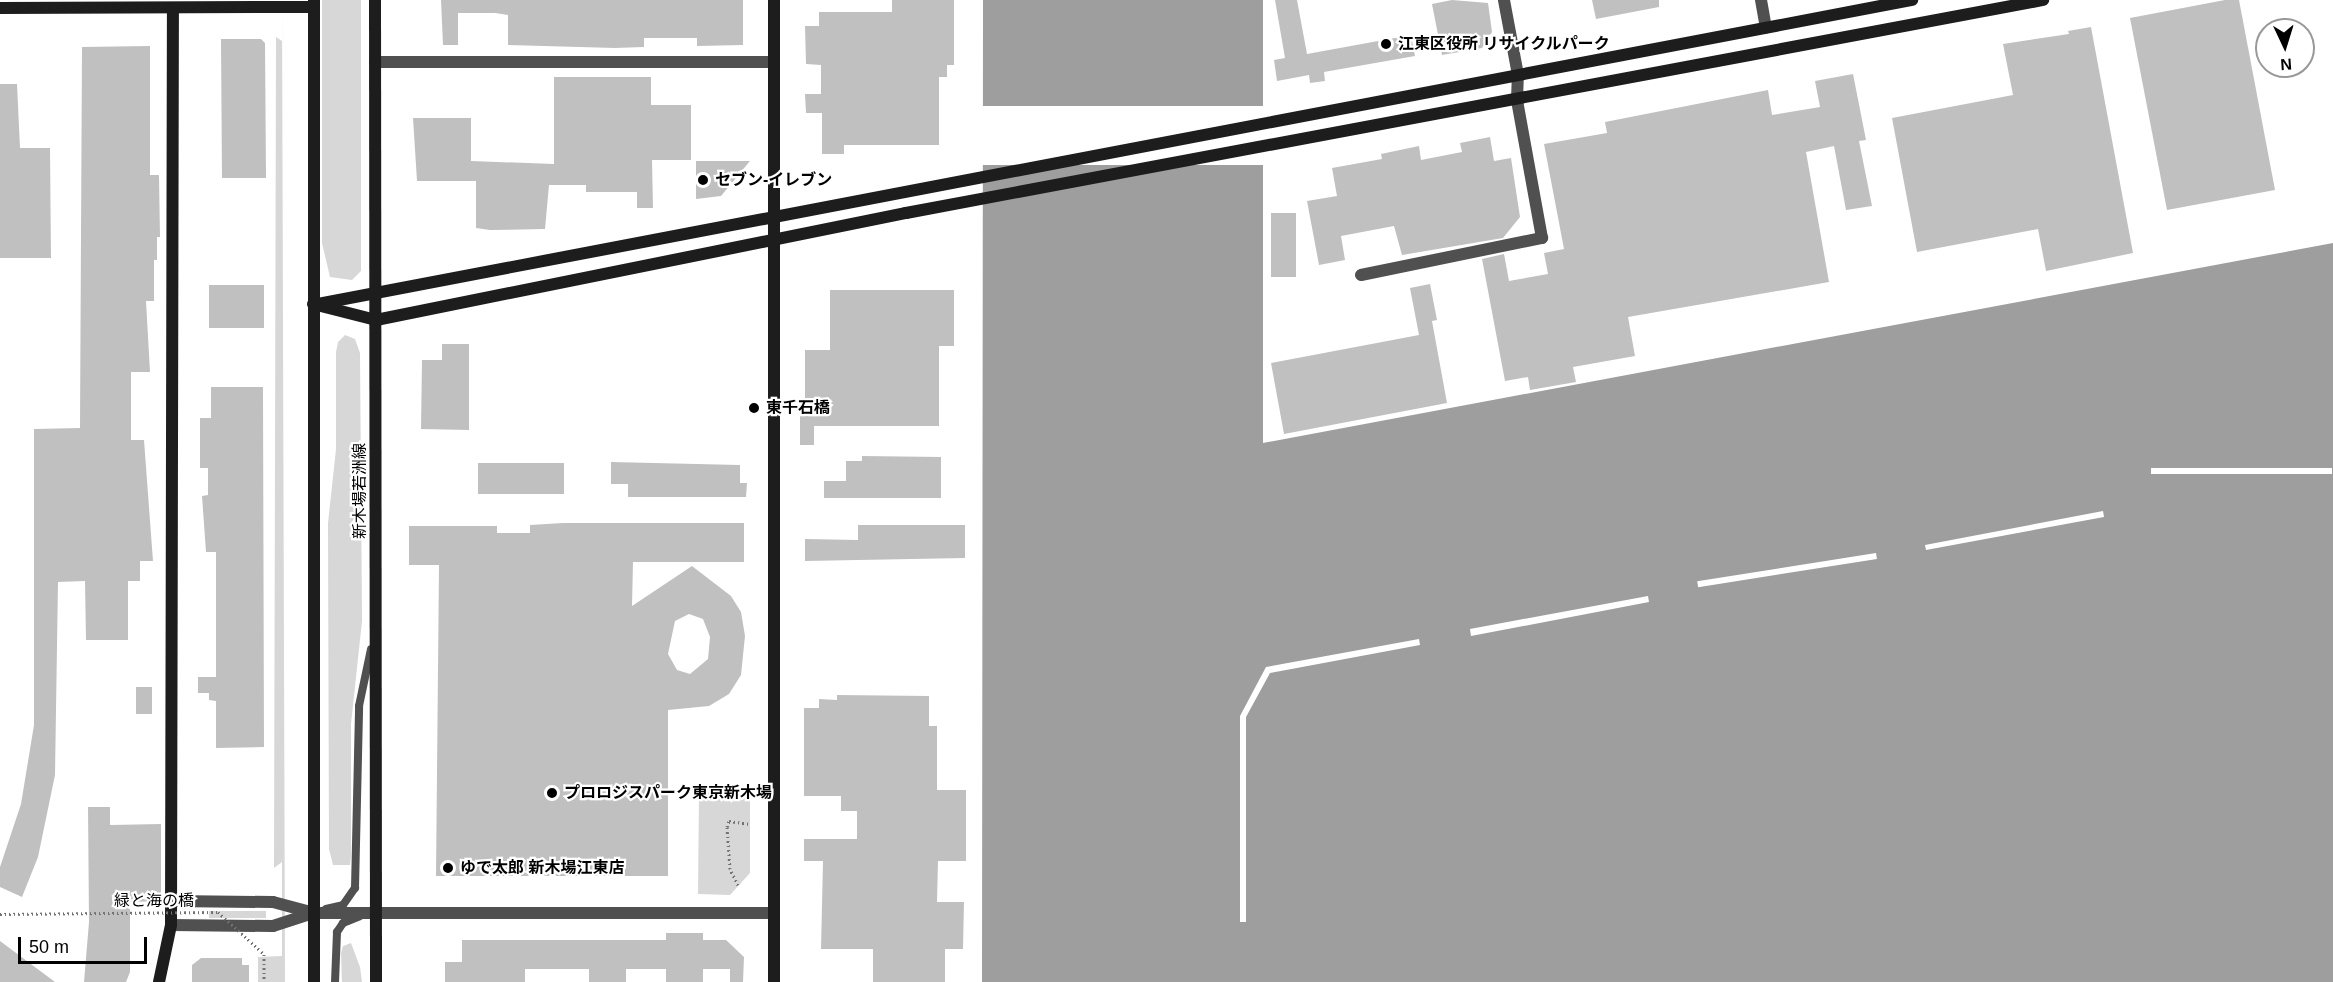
<!DOCTYPE html>
<html>
<head>
<meta charset="utf-8">
<style>
	body { margin:0 }
	#map { position:relative; width:2333px; height:982px; overflow:hidden; background:#fff; font-family:Helvetica,"Noto Sans JP",sans-serif }
	div>[style] { position:absolute }
	.green>* { inset:0; background:#d7d7d7; transform-origin:0 0 }
	.water>* { inset:0; background:#9e9e9e }
	.pier>* { inset:0; background:#fff; transform-origin:0 0 }
	.building>* { inset:0; background:#c0c0c0; transform-origin:0 0 }
	.path>* { height:3px; margin-top:-1.5px; transform-origin:0; background:repeating-linear-gradient(90deg,#727272 0 1.5px,transparent 0 4.5px) }
	.lane>* { height:8px; margin:-4px; padding:0 4px; transform-origin:4px; border-radius:4px; background:#505050 }
	.street>* { height:12px; margin:-6px; padding:0 6px; transform-origin:6px; border-radius:6px; background:#505050 }
	.secondary>* { height:12px; margin:-6px; padding:0 6px; transform-origin:6px; border-radius:6px; background:#1d1d1d }
	.path-bridge>* { height:3px; margin-top:-1.5px; transform-origin:0; background:repeating-linear-gradient(90deg,#727272 0 1.5px,transparent 0 4.5px) }
	.dots>* { width:16px; height:16px; translate:-50% -50%; box-sizing:border-box; border:3px solid #fff; border-radius:50% }
	span { translate:-50% -50%; white-space:nowrap; text-align:center; line-height:1.15; -webkit-text-stroke:4.5px #fff; paint-order:stroke }
	.poi-label { font-size:16px; color:#000; font-weight:700 }
	.left { translate:0 -50%; text-align:left }
	.street-label { font-size:16px; color:#000 }
	.north { position:absolute; left:2255px; top:18px; width:60px; height:60px; box-sizing:border-box; background:#fff; border:2px solid #999; border-radius:50%; rotate:176deg; font-size:16px; font-weight:700; line-height:24px; text-align:center; color:#000 }
	.north::after { content:''; display:block; margin:auto; width:21px; height:27px; background:#000; clip-path:polygon(50% 0,100% 100%,50% 72%,0 100%) }
	.scale { position:absolute; left:18px; top:937px; width:129px; height:27px; box-sizing:border-box; border:3px solid #000; border-top:0; padding-left:8px; font-size:18px; line-height:21px; white-space:nowrap; color:#000; -webkit-text-stroke:4px #fff; paint-order:stroke }
</style>
</head>
<body>
<div id="map">
	<div class="green">
		<i style="clip-path:polygon(282px 0,285px 982px,258px 982px,258px 957px,282px 956px,282px 862px,274px 868px,276px 37px,282px 41px)"></i>
		<i style="clip-path:polygon(322px 0,361px 0,361px 271px,352px 280px,330px 277px,322px 243px)"></i>
		<i style="clip-path:polygon(345px 335px,355px 339px,360px 353px,362px 621px,351px 724px,351px 856px,350px 865px,333px 865px,329px 849px,328px 523px,336px 449px,336px 352px,338px 342px)"></i>
		<i style="clip-path:polygon(750px 791px,750px 873px,730px 895px,698px 894px,699px 792px)"></i>
		<i style="left:209px;top:911px;width:57px;height:7px"></i>
		<i style="clip-path:polygon(351px 943px,360px 967px,362px 982px,342px 982px,341px 953px,343px 946px)"></i>
	</div>
	<div class="water">
		<i style="clip-path:polygon(983px 0,1263px 0,1263px 443px,2333px 243px,2333px 982px,982px 982px)"></i>
	</div>
	<div class="pier">
		<i style="left:1266px;top:106px;width:59px;height:292px;rotate:90deg"></i>
		<i style="left:2332px;top:468px;width:6px;height:181px;rotate:90deg"></i>
		<i style="clip-path:polygon(2103px 511px,2104px 517px,1926px 550px,1925px 545px)"></i>
		<i style="left:1876px;top:553px;width:6px;height:181px;rotate:81deg"></i>
		<i style="clip-path:polygon(1648px 596px,1649px 602px,1471px 636px,1470px 629px)"></i>
		<i style="clip-path:polygon(1419px 639px,1420px 645px,1270px 673px,1246px 717px,1246px 922px,1240px 922px,1240px 716px,1266px 667px)"></i>
	</div>
	<div class="building">
		<i style="clip-path:polygon(441px 0,743px 0,743px 45px,697px 46px,697px 38px,644px 38px,644px 47px,615px 48px,508px 45px,508px 15px,495px 13px,458px 13px,458px 45px,443px 45px)"></i>
		<i style="clip-path:polygon(892px 0,954px 0,954px 65px,947px 65px,947px 77px,939px 77px,939px 145px,844px 145px,844px 154px,822px 154px,822px 113px,806px 113px,805px 94px,821px 94px,821px 65px,806px 64px,805px 26px,819px 26px,819px 12px,892px 12px)"></i>
		<i style="clip-path:polygon(1275px 0,1297px 0,1307px 54px,1411px 35px,1415px 56px,1324px 72px,1325px 81px,1310px 83px,1309px 75px,1277px 81px,1274px 60px,1285px 58px)"></i>
		<i style="clip-path:polygon(1452px 0,1488px 3px,1492px 32px,1482px 48px,1442px 55px,1432px 4px)"></i>
		<i style="clip-path:polygon(1592px 0,1659px 0,1659px 7px,1596px 19px)"></i>
		<i style="clip-path:polygon(2225px 0,2239px 0,2275px 190px,2167px 210px,2130px 18px)"></i>
		<i style="clip-path:polygon(2091px 27px,2133px 253px,2046px 271px,2038px 229px,1917px 252px,1892px 118px,2013px 95px,2003px 44px,2069px 34px,2068px 31px)"></i>
		<i style="clip-path:polygon(221px 39px,261px 39px,265px 43px,266px 178px,222px 178px)"></i>
		<i style="clip-path:polygon(150px 46px,150px 175px,159px 175px,160px 237px,157px 237px,157px 260px,154px 260px,154px 301px,146px 301px,150px 372px,131px 372px,131px 440px,144px 440px,153px 561px,140px 561px,140px 581px,128px 581px,128px 640px,86px 640px,85px 581px,58px 582px,55px 775px,38px 857px,22px 897px,0 887px,0 867px,21px 804px,34px 725px,34px 429px,80px 428px,82px 47px)"></i>
		<i style="clip-path:polygon(1853px 74px,1866px 140px,1859px 141px,1872px 206px,1846px 210px,1834px 146px,1806px 152px,1829px 282px,1628px 317px,1635px 356px,1573px 367px,1576px 382px,1530px 390px,1528px 377px,1505px 381px,1482px 259px,1504px 254px,1509px 281px,1548px 274px,1544px 253px,1564px 249px,1544px 144px,1607px 133px,1605px 122px,1768px 90px,1772px 115px,1820px 107px,1815px 81px)"></i>
		<i style="clip-path:polygon(554px 77px,651px 77px,651px 105px,691px 105px,691px 160px,652px 160px,653px 208px,637px 208px,637px 192px,586px 192px,586px 185px,549px 185px,545px 229px,490px 230px,476px 228px,476px 181px,417px 181px,413px 118px,471px 118px,471px 161px,554px 164px)"></i>
		<i style="clip-path:polygon(0 84px,17px 84px,20px 148px,50px 148px,51px 258px,0 258px)"></i>
		<i style="clip-path:polygon(1490px 137px,1494px 161px,1511px 158px,1520px 217px,1503px 238px,1402px 255px,1394px 226px,1341px 236px,1345px 260px,1319px 265px,1307px 201px,1337px 196px,1332px 168px,1382px 159px,1381px 154px,1419px 146px,1421px 160px,1462px 152px,1460px 143px)"></i>
		<i style="clip-path:polygon(696px 161px,750px 161px,721px 196px,696px 199px)"></i>
		<i style="left:1271px;top:213px;width:25px;height:64px"></i>
		<i style="clip-path:polygon(1430px 284px,1437px 320px,1432px 321px,1447px 403px,1284px 434px,1271px 363px,1419px 335px,1410px 288px)"></i>
		<i style="left:209px;top:285px;width:55px;height:43px"></i>
		<i style="clip-path:polygon(830px 290px,954px 290px,954px 346px,939px 346px,939px 426px,814px 426px,814px 445px,800px 445px,800px 411px,805px 411px,805px 350px,830px 350px)"></i>
		<i style="clip-path:polygon(442px 344px,469px 344px,469px 430px,421px 429px,422px 360px,442px 360px)"></i>
		<i style="clip-path:polygon(211px 387px,263px 387px,264px 747px,216px 748px,216px 701px,209px 700px,209px 693px,198px 693px,198px 677px,216px 677px,216px 552px,206px 552px,202px 496px,208px 495px,208px 468px,200px 468px,200px 418px,211px 418px)"></i>
		<i style="clip-path:polygon(862px 456px,941px 457px,941px 498px,824px 498px,824px 481px,846px 481px,846px 461px,862px 461px)"></i>
		<i style="clip-path:polygon(611px 462px,740px 465px,740px 483px,747px 483px,746px 497px,628px 497px,628px 484px,611px 484px)"></i>
		<i style="left:478px;top:463px;width:86px;height:31px"></i>
		<i style="clip-path:polygon(evenodd,563px 523px,744px 523px,744px 562px,633px 562px,632px 606px,692px 566px,731px 596px,741px 612px,745px 636px,741px 675px,729px 694px,709px 706px,668px 710px,668px 876px,436px 876px,439px 565px,409px 565px,409px 526px,497px 526px,497px 533px,530px 533px,530px 525px,563px 523px,689px 614px,703px 619px,710px 637px,708px 659px,690px 674px,677px 670px,668px 654px,675px 621px,689px 614px)"></i>
		<i style="clip-path:polygon(858px 525px,965px 525px,965px 558px,805px 561px,805px 539px,858px 540px)"></i>
		<i style="left:136px;top:687px;width:16px;height:27px"></i>
		<i style="clip-path:polygon(837px 695px,929px 696px,929px 726px,937px 726px,937px 790px,966px 790px,966px 861px,938px 861px,937px 902px,964px 902px,963px 949px,945px 949px,945px 982px,873px 982px,873px 949px,821px 949px,823px 861px,804px 861px,804px 839px,857px 839px,857px 811px,841px 811px,841px 796px,804px 796px,804px 708px,819px 708px,819px 699px,837px 700px)"></i>
		<i style="clip-path:polygon(88px 807px,110px 807px,110px 825px,161px 824px,161px 901px,130px 902px,130px 972px,126px 982px,84px 982px,89px 922px)"></i>
		<i style="clip-path:polygon(666px 933px,703px 933px,703px 940px,726px 940px,744px 957px,743px 982px,730px 982px,730px 969px,703px 969px,703px 982px,666px 982px,666px 969px,626px 969px,626px 982px,589px 982px,589px 969px,525px 969px,525px 982px,445px 982px,445px 962px,462px 962px,462px 940px,666px 940px)"></i>
		<i style="clip-path:polygon(0 941px,55px 982px,0 982px)"></i>
		<i style="clip-path:polygon(201px 958px,242px 958px,242px 965px,249px 965px,249px 982px,192px 982px,192px 965px)"></i>
	</div>
	<div class="path">
		<i style="left:738px;top:885px;width:18px;rotate:-117deg"></i>
		<i style="left:730px;top:869px;width:42px;rotate:-94.1deg"></i>
		<i style="left:727px;top:827px;width:6px;rotate:-72deg"></i>
		<i style="left:729px;top:821px;width:21px;rotate:8deg"></i>
	</div>
	<div class="lane">
		<i style="left:326px;top:909px;width:17px;rotate:-13deg"></i>
		<i style="left:343px;top:905px;width:21px;rotate:-55deg"></i>
		<i style="left:355px;top:888px;width:182px;rotate:-88.7deg"></i>
		<i style="left:359px;top:706px;width:58px;rotate:-78.1deg"></i>
		<i style="left:335px;top:982px;width:50px;rotate:-87.7deg"></i>
		<i style="left:337px;top:932px;width:11px;rotate:-56deg"></i>
		<i style="left:343px;top:923px;width:18px;rotate:-22deg"></i>
	</div>
	<div class="street">
		<i style="left:1761px;top:0;width:28px;rotate:80deg"></i>
		<i style="left:375px;top:62px;width:399px"></i>
		<i style="left:1361px;top:275px;width:185px;rotate:-11.6deg"></i>
		<i style="left:1542px;top:238px;width:140px;rotate:-100.3deg"></i>
		<i style="left:1517px;top:100px;width:25px;rotate:-88deg"></i>
		<i style="left:1518px;top:75px;width:76px;rotate:-100.6deg"></i>
		<i style="left:171px;top:901px;width:102px;rotate:0.6deg"></i>
		<i style="left:273px;top:902px;width:42px;rotate:15deg"></i>
		<i style="left:314px;top:913px;width:460px"></i>
		<i style="left:171px;top:925px;width:102px;rotate:0.6deg"></i>
		<i style="left:273px;top:926px;width:42px;rotate:-18deg"></i>
	</div>
	<div class="secondary">
		<i style="left:314px;top:0;width:982px;rotate:90deg"></i>
		<i style="left:375px;top:0;width:982px;rotate:89.94deg"></i>
		<i style="left:774px;top:0;width:982px;rotate:90deg"></i>
		<i style="left:0;top:8px;width:314px;rotate:-0.2deg"></i>
		<i style="left:313px;top:304px;width:65px;rotate:14.3deg"></i>
		<i style="left:376px;top:320px;width:541px;rotate:-11.41deg"></i>
		<i style="left:906px;top:213px;width:1157px;rotate:-10.61deg"></i>
		<i style="left:318px;top:304px;width:1623px;rotate:-10.8deg"></i>
		<i style="left:159px;top:982px;width:58px;rotate:-78.1deg"></i>
		<i style="left:171px;top:925px;width:917px;rotate:-89.88deg"></i>
	</div>
	<div class="path-bridge">
		<i style="left:0;top:914px;width:218px;rotate:-0.5deg"></i>
		<i style="left:218px;top:912px;width:62px;rotate:42.4deg"></i>
		<i style="left:264px;top:954px;width:28px;rotate:90deg"></i>
	</div>
	<div class="dots">
		<i style="left:1386px;top:44px;background:#000"></i>
		<i style="left:703px;top:180px;background:#000"></i>
		<i style="left:754px;top:408px;background:#000"></i>
		<i style="left:552px;top:793px;background:#000"></i>
		<i style="left:448px;top:868px;background:#000"></i>
	</div>
	<div class="poi-label">
		<span class="left" style="left:1398px;top:44px">江東区役所 リサイクルパーク</span>
		<span class="left" style="left:715px;top:180px">セブン-イレブン</span>
		<span class="left" style="left:766px;top:408px">東千石橋</span>
		<span class="left" style="left:564px;top:793px">プロロジスパーク東京新木場</span>
		<span class="left" style="left:460px;top:868px">ゆで太郎 新木場江東店</span>
	</div>
	<div class="street-label">
		<span style="left:360px;top:491px;rotate:-90deg">新木場若洲線</span>
		<span style="left:154px;top:901px">緑と海の橋</span>
	</div>
	<div class="north">N</div>
	<div class="scale">50 m</div>
</div>
</body>
</html>
